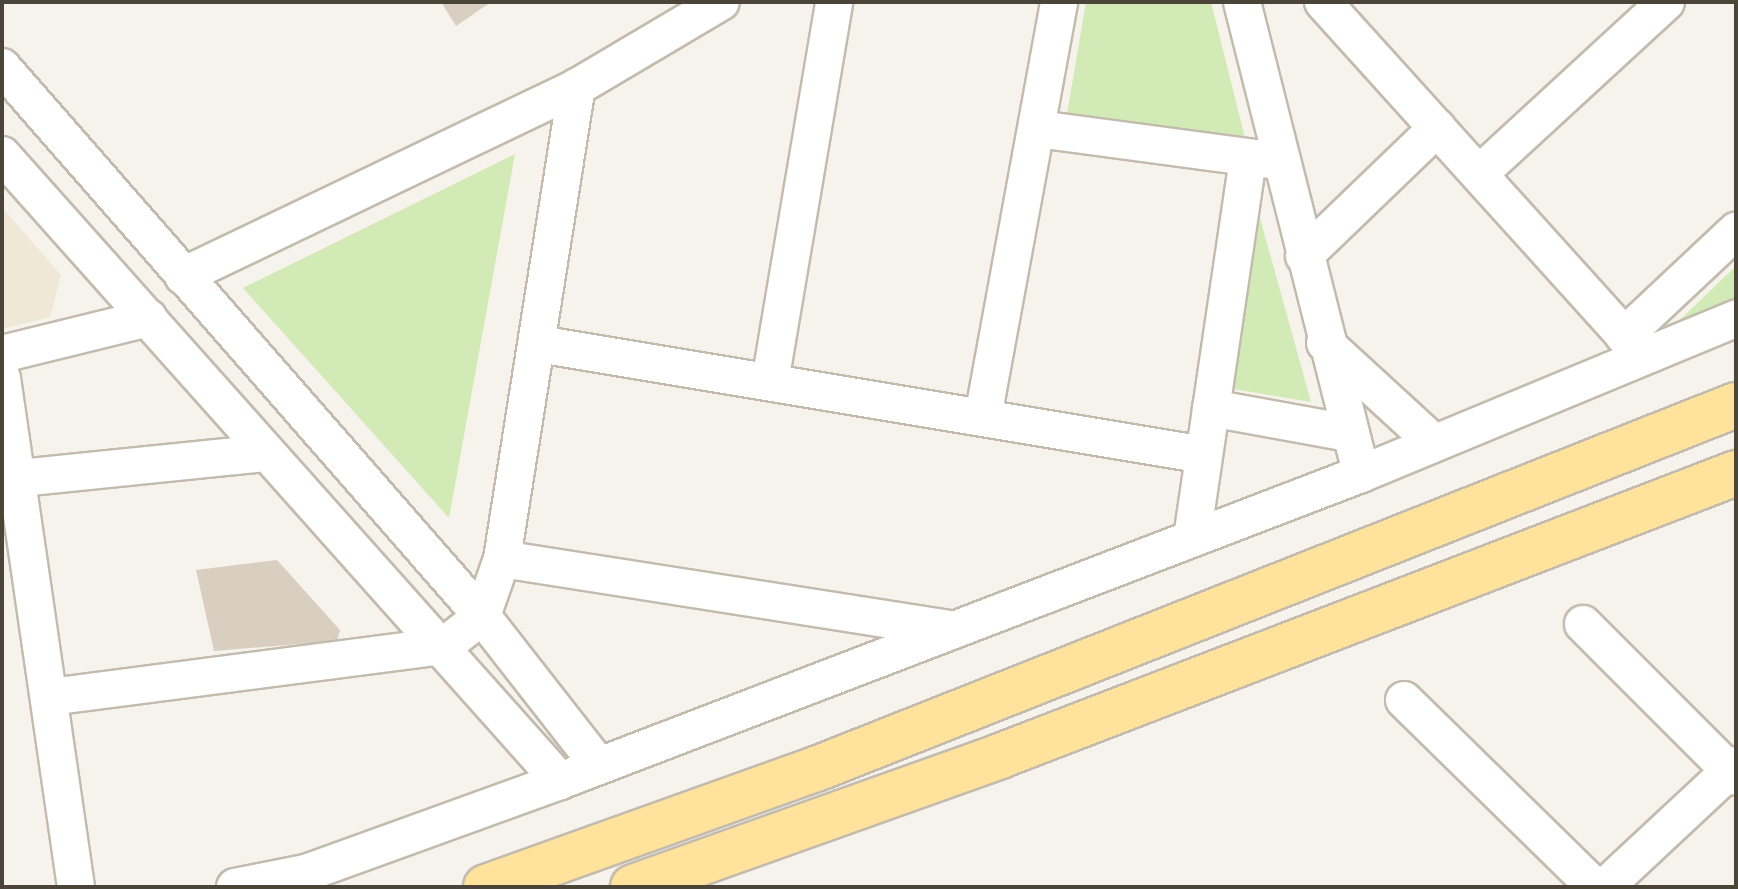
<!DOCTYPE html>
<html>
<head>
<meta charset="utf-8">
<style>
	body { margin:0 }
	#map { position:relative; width:1738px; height:889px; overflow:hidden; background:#f6f3ec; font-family:"IBM Plex Sans",sans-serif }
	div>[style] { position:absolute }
	.education>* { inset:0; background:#efe8d6 }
	.green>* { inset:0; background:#d2eab5 }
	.building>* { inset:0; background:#d8cfc1 }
	.roads { filter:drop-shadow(2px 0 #c2bbae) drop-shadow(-2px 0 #c2bbae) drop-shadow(0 2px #c2bbae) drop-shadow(0 -2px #c2bbae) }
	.minor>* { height:36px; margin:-18px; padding:0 18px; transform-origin:18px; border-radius:18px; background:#fff }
	.major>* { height:44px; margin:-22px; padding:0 22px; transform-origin:22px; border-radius:22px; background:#ffe39c }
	span { translate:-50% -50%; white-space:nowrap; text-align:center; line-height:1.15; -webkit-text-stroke:7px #fff; paint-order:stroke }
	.frame { position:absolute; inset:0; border:4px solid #4b4439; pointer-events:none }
</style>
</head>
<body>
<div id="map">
	<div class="education">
		<i style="clip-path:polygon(2px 207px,61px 275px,50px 317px,2px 329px)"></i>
	</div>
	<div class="green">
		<i style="clip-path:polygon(1086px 2px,1211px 2px,1245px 138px,1067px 114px)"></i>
		<i style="clip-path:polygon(515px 154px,449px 518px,243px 288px)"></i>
		<i style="clip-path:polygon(1260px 218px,1311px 402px,1227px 388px)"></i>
		<i style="clip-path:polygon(1736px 266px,1736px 307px,1663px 336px)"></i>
	</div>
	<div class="building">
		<i style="clip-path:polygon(441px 2px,491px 2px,456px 26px)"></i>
		<i style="clip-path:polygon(277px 560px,340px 630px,337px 641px,214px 651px,196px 570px)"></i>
	</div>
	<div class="roads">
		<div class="minor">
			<i style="left:1242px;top:2px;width:487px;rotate:75.8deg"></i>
			<i style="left:1323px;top:2px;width:474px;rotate:47.9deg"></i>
			<i style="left:2px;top:67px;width:729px;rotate:48.84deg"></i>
			<i style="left:482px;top:616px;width:190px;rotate:52deg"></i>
			<i style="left:1038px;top:129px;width:234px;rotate:7.6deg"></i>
			<i style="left:2px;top:155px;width:839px;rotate:48.29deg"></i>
			<i style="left:1479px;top:174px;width:254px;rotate:-42.6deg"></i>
			<i style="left:1304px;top:256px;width:185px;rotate:-43.9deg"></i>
			<i style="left:183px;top:276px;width:437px;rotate:-25.6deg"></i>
			<i style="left:577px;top:87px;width:167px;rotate:-30.6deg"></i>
			<i style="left:1624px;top:336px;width:154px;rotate:-43.2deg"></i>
			<i style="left:1325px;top:343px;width:148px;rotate:42.5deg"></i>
			<i style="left:538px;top:344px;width:675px;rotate:9.46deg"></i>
			<i style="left:2px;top:354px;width:151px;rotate:-13.8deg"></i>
			<i style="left:2px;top:378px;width:514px;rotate:81.73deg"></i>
			<i style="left:770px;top:382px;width:385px;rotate:-80.4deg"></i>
			<i style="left:1211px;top:408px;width:140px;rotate:10.3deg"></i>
			<i style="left:983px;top:417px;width:422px;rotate:-79.6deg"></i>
			<i style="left:20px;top:478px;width:246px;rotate:-5.8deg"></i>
			<i style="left:1192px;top:538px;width:384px;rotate:-81.6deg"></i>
			<i style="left:502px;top:559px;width:450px;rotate:8.9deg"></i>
			<i style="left:1583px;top:624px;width:216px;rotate:45deg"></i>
			<i style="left:50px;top:697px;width:397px;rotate:-7.4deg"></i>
			<i style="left:444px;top:646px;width:48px;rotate:-38.3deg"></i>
			<i style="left:482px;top:616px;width:60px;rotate:-70.7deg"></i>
			<i style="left:502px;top:559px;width:478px;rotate:-81deg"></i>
			<i style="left:1404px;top:700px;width:267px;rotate:44.4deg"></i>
			<i style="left:235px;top:887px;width:72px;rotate:-11.2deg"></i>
			<i style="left:306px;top:873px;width:270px;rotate:-19.9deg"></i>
			<i style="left:560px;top:781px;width:858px;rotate:-20.97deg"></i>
			<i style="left:1361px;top:474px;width:406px;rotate:-22.5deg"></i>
			<i style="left:1605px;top:887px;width:179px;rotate:-43deg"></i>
		</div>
		<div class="major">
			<i style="left:486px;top:887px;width:350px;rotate:-19.7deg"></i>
			<i style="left:816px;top:769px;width:989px;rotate:-21.59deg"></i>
			<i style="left:633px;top:887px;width:390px;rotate:-19.6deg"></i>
			<i style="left:1000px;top:756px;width:789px;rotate:-21.03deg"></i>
		</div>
	</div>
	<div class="frame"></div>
</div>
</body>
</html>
